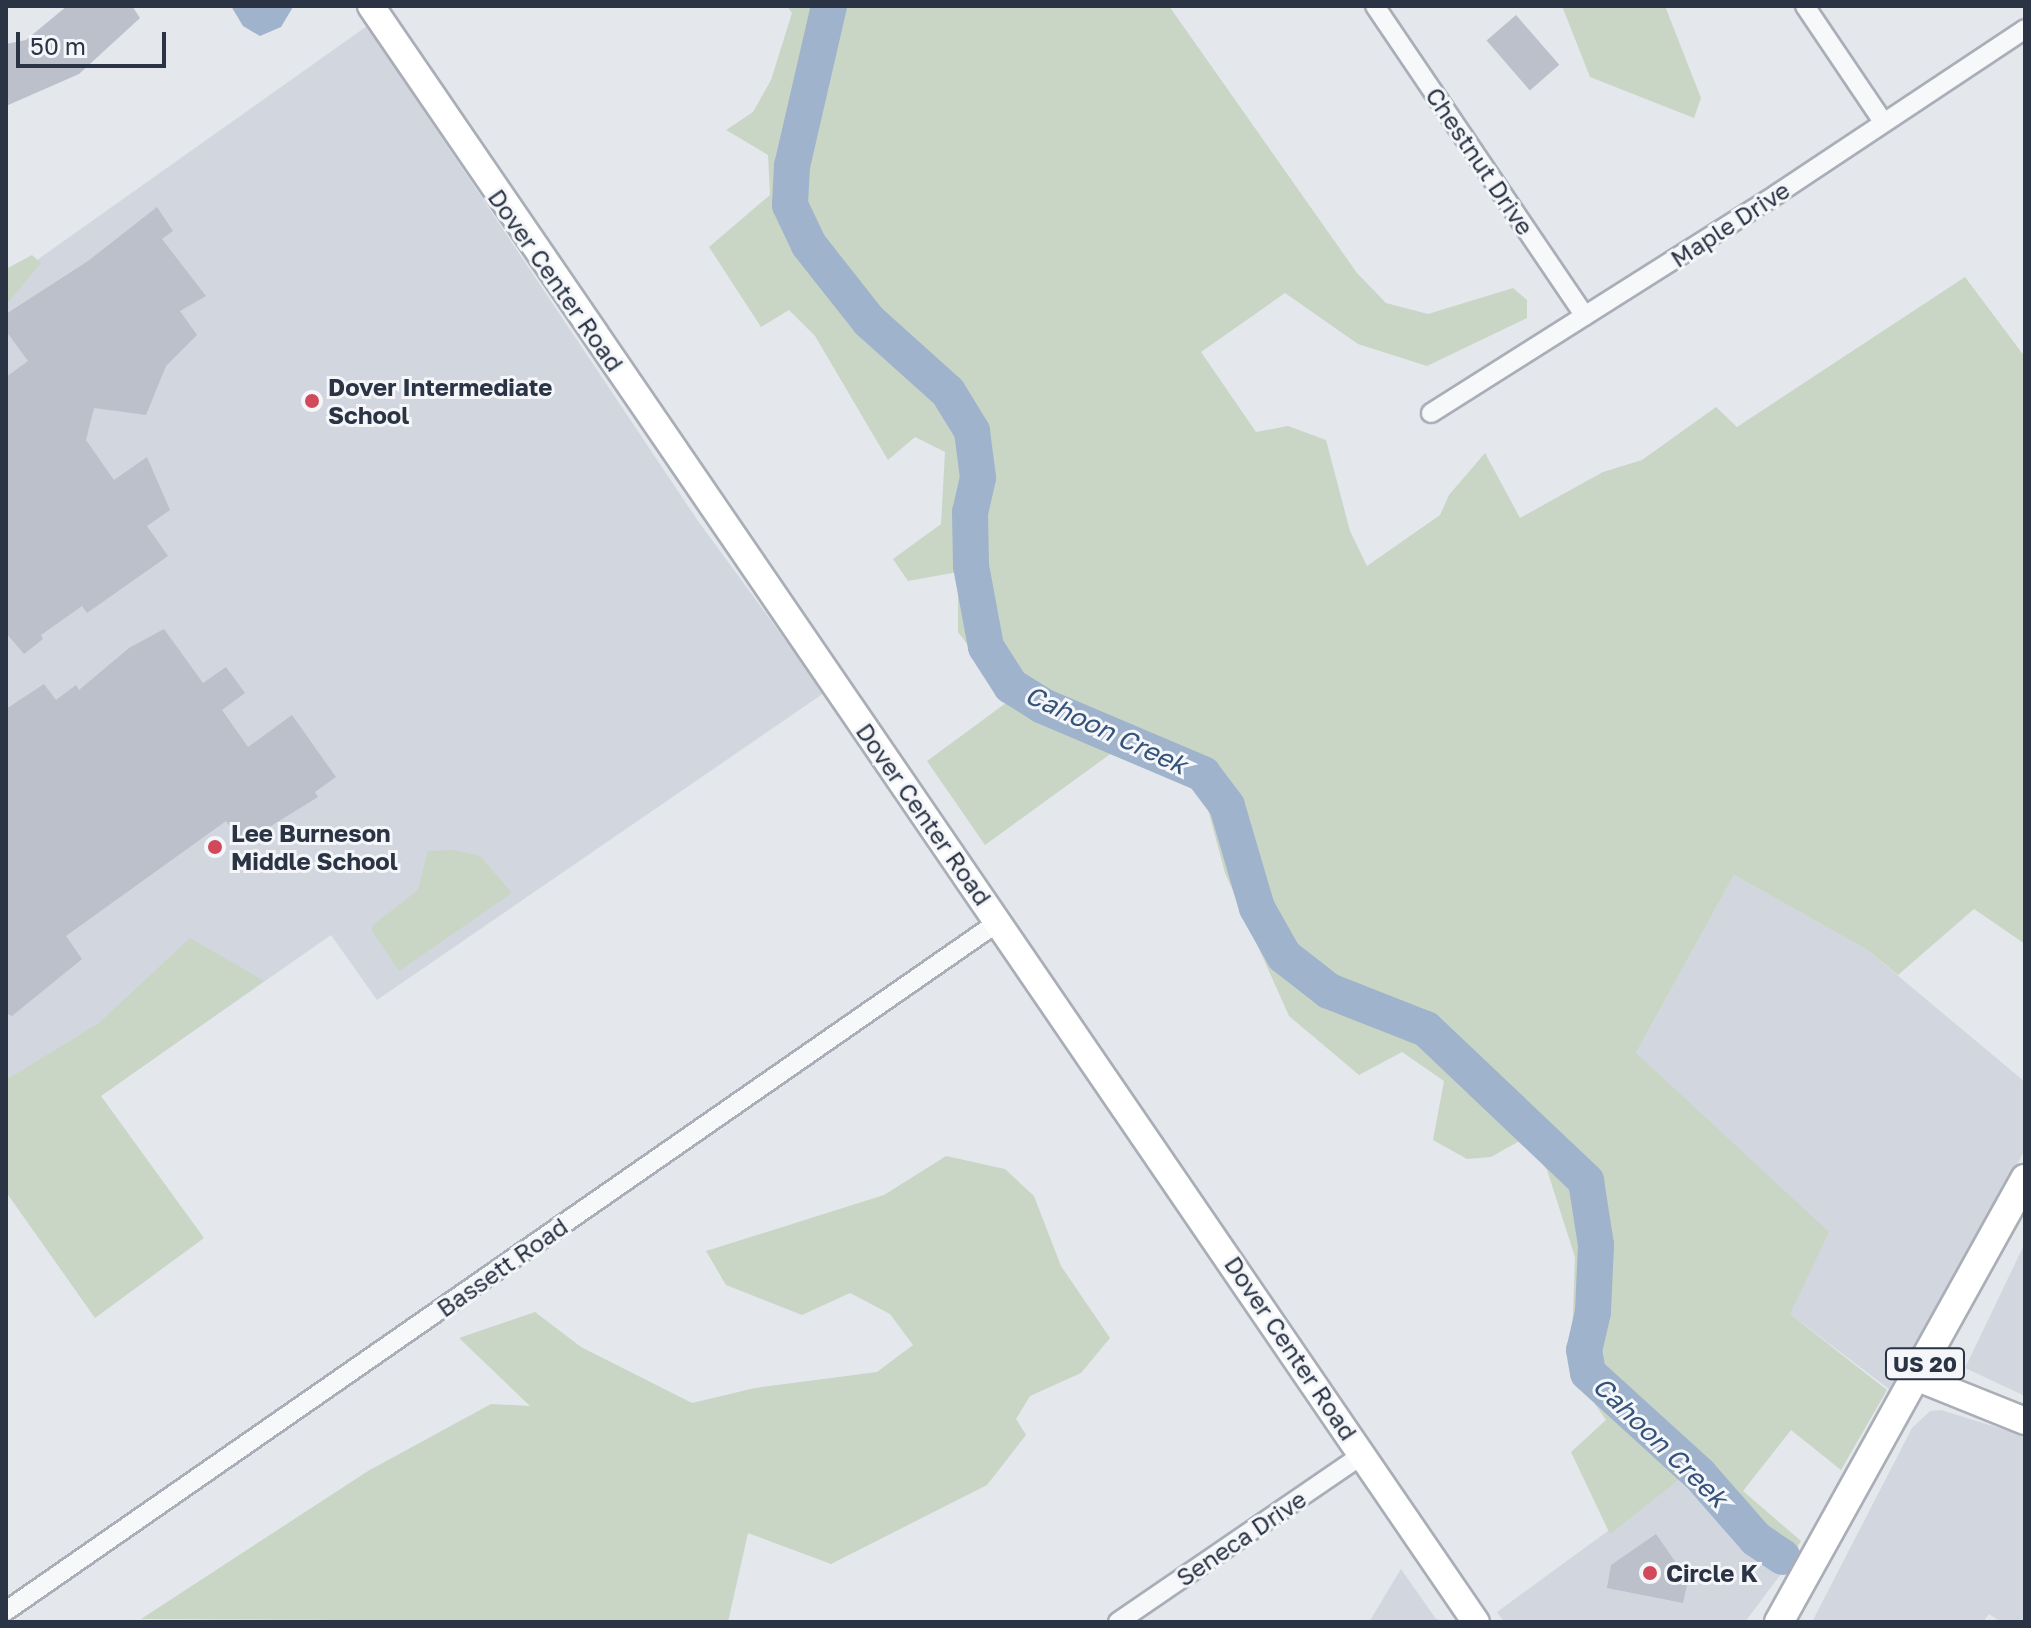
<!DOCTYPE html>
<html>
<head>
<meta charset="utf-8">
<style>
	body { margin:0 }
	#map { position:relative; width:2031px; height:1628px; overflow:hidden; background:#e4e7ec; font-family:"Golos Text",sans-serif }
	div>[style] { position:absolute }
	.built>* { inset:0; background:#d2d6de }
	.green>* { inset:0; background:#c9d6c5 }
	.water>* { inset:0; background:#9fb4cc }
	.river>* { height:36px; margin:-18px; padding:0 18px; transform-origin:18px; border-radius:18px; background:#9fb4cc }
	.building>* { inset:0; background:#bbc0ca; transform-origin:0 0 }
	.roads { filter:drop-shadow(2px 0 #a9aeb7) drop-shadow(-2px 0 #a9aeb7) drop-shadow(0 2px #a9aeb7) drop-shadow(0 -2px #a9aeb7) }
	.street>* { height:18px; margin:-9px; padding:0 9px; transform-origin:9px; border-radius:9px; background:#f7f8fa }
	.secondary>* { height:26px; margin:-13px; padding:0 13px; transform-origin:13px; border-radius:13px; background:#fff }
	.primary>* { height:28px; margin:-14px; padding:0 14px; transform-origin:14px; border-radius:14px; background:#fff }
	.dots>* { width:22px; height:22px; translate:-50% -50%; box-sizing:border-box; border:4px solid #f4f6f9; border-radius:50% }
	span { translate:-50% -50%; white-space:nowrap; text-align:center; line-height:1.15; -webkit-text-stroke:6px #f4f6f9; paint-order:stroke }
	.shield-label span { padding:2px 6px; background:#f4f6f9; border:2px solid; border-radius:6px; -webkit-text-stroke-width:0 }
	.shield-label { font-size:22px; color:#2b3445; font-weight:700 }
	.street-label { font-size:24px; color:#2b3445 }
	.poi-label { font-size:24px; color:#2b3445; font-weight:700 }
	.left { translate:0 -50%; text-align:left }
	.water-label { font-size:26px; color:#34527a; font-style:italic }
	.frame { position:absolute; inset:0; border:8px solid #2b3445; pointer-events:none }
	.scale { position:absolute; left:16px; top:32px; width:150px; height:36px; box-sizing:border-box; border:4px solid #2b3445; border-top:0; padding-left:10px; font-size:24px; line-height:28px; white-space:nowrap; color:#2b3445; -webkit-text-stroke:6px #f4f6f9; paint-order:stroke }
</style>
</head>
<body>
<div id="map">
	<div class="built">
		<i style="clip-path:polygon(367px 26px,698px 521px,824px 693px,377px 1000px,331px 935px,6px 1162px,6px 282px)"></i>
		<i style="clip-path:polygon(1734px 875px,1866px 949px,2025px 1082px,2025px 1150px,1889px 1389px,1790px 1314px,1636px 1053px)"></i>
		<i style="clip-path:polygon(2025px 1243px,2025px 1396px,1965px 1368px)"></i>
		<i style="clip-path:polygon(1941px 1410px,2025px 1436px,2025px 1622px,2001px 1622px,1989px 1614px,1983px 1622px,1812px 1622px,1912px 1428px,1930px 1411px)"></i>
		<i style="clip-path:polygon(1686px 1474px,1784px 1570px,1745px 1622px,1504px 1622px,1497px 1612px)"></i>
		<i style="clip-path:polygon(1401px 1569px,1436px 1619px,1447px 1622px,1369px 1622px)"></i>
	</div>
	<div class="green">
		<i style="clip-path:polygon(787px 6px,1169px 6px,1357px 273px,1386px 303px,1428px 314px,1513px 288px,1527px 300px,1527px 318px,1427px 366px,1358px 344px,1285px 293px,1201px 352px,1256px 432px,1288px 426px,1326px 440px,1350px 531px,1367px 566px,1440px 515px,1449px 495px,1485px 453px,1520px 518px,1603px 472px,1642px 460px,1716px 407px,1737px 427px,1965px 277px,2025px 357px,2025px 944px,1974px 909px,1898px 975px,1866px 949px,1734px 875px,1636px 1053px,1829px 1232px,1790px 1314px,1887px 1390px,1841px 1470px,1791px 1430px,1743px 1491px,1801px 1541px,1784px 1570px,1686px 1474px,1610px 1534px,1571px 1452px,1606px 1420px,1571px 1369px,1575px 1257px,1547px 1170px,1523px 1139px,1491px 1157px,1467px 1159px,1433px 1140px,1444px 1081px,1402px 1052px,1359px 1075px,1289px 1016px,1225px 873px,1204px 795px,1120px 747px,985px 845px,927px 761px,1010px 700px,958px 632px,958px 572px,908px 581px,893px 559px,941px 524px,945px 452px,915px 437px,888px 460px,815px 336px,789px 310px,761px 327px,709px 247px,770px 195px,768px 155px,726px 130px,753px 112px,771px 80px,792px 13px)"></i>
		<i style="clip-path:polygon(1562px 6px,1665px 6px,1701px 98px,1694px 118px,1590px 77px)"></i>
		<i style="clip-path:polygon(32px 255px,41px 263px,6px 305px,6px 269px)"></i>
		<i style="clip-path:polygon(453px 850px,480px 856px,512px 893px,399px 971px,372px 931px,373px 925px,418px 890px,428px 851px)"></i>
		<i style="clip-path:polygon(190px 938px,264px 981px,101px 1096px,204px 1238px,95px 1318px,6px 1192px,6px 1080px,99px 1023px)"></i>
		<i style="clip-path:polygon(946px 1156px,1005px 1169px,1034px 1196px,1061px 1266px,1110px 1338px,1081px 1373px,1030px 1396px,1016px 1419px,1026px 1435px,987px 1485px,831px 1564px,748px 1533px,728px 1622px,141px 1619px,368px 1471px,491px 1404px,530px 1406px,459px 1338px,535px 1312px,581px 1347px,692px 1403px,755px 1388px,877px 1372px,913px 1345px,890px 1314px,850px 1293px,802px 1315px,726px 1285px,706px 1251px,884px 1195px)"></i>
	</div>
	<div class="water">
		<i style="clip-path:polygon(231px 6px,293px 6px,293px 7px,281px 27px,260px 36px,243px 26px)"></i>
	</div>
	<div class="river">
		<i style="left:829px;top:6px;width:164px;rotate:103deg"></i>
		<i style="left:792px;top:166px;width:39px;rotate:93deg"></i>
		<i style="left:790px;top:205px;width:44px;rotate:64.6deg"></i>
		<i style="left:809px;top:245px;width:97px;rotate:51.7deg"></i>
		<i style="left:869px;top:321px;width:106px;rotate:41.9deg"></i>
		<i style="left:948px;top:392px;width:46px;rotate:58.4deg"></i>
		<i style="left:972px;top:431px;width:47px;rotate:82.7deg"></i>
		<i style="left:978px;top:478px;width:35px;rotate:103deg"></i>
		<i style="left:970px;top:512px;width:54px;rotate:88.9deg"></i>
		<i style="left:971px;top:566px;width:82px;rotate:79.5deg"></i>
		<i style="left:986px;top:647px;width:46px;rotate:57.3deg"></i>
		<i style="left:1011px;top:686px;width:38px;rotate:32deg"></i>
		<i style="left:1043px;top:706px;width:174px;rotate:23deg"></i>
		<i style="left:1203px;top:774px;width:40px;rotate:53deg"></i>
		<i style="left:1227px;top:806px;width:106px;rotate:73.6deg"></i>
		<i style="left:1257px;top:908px;width:55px;rotate:60.6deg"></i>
		<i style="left:1284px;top:956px;width:57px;rotate:37.9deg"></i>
		<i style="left:1329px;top:991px;width:104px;rotate:21.4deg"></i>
		<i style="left:1426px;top:1029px;width:221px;rotate:43.5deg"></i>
		<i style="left:1586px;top:1181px;width:65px;rotate:81.1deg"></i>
		<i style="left:1596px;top:1245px;width:67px;rotate:92.6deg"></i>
		<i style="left:1593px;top:1312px;width:39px;rotate:103deg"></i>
		<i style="left:1584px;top:1350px;width:23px;rotate:80deg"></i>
		<i style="left:1588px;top:1373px;width:151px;rotate:42.3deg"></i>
		<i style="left:1700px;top:1475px;width:85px;rotate:48.8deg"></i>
		<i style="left:1756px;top:1539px;width:32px;rotate:34deg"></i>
	</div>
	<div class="building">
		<i style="clip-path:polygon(67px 6px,132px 6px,140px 18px,79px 74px,6px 106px,6px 44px,26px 40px)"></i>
		<i style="left:1516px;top:15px;width:66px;height:39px;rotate:49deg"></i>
		<i style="clip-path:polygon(157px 207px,173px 231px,162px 239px,206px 296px,180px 311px,197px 335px,166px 366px,146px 415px,94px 408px,86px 440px,114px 480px,147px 457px,170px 510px,147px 526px,168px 556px,87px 613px,82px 606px,41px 635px,43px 639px,24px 654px,6px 633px,6px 377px,28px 361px,6px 331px,6px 314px,88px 261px)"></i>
		<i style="clip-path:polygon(164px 629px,203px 683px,226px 667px,245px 693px,222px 710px,248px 747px,292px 715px,336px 777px,315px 792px,318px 797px,242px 844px,226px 821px,66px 936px,82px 959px,12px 1016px,6px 1013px,6px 709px,44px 684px,56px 700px,76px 685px,79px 690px,129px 648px)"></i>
		<i style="clip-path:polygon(1656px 1534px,1688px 1580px,1683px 1603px,1607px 1588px,1611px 1565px)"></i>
	</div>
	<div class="roads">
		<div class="street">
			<i style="left:1375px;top:6px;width:374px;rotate:55.9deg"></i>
			<i style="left:1805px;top:6px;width:138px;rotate:56deg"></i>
			<i style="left:1431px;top:413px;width:409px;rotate:-32.3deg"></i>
			<i style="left:1777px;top:194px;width:298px;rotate:-33.6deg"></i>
			<i style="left:6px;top:1611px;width:1208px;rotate:-34.78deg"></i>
			<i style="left:1118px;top:1622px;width:297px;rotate:-34.4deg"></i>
		</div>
		<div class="secondary">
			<i style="left:371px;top:6px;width:1958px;rotate:55.64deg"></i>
			<i style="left:1918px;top:1378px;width:115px;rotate:21.9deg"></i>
		</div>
		<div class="primary">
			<i style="left:1779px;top:1622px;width:507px;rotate:-60.96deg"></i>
		</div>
	</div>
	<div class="dots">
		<i style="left:312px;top:401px;background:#d1495b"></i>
		<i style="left:215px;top:847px;background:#d1495b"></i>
		<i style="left:1650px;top:1573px;background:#d1495b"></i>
	</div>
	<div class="shield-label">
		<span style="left:1925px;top:1364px">US 20</span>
	</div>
	<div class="street-label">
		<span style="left:1480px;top:161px;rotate:56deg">Chestnut Drive</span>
		<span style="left:1730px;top:224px;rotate:-33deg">Maple Drive</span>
		<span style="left:556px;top:280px;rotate:55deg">Dover Center Road</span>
		<span style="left:924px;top:814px;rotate:55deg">Dover Center Road</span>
		<span style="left:502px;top:1267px;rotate:-35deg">Bassett Road</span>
		<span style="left:1291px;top:1348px;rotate:56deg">Dover Center Road</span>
		<span style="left:1241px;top:1538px;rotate:-34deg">Seneca Drive</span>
	</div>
	<div class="poi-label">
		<span class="left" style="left:328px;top:401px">Dover Intermediate<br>School</span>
		<span class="left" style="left:231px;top:847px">Lee Burneson<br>Middle School</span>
		<span class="left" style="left:1666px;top:1573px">Circle K</span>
	</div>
	<div class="water-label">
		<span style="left:1106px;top:730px;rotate:25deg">Cahoon Creek</span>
		<span style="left:1660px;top:1442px;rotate:44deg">Cahoon Creek</span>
	</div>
	<div class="frame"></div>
	<div class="scale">50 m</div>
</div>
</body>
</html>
